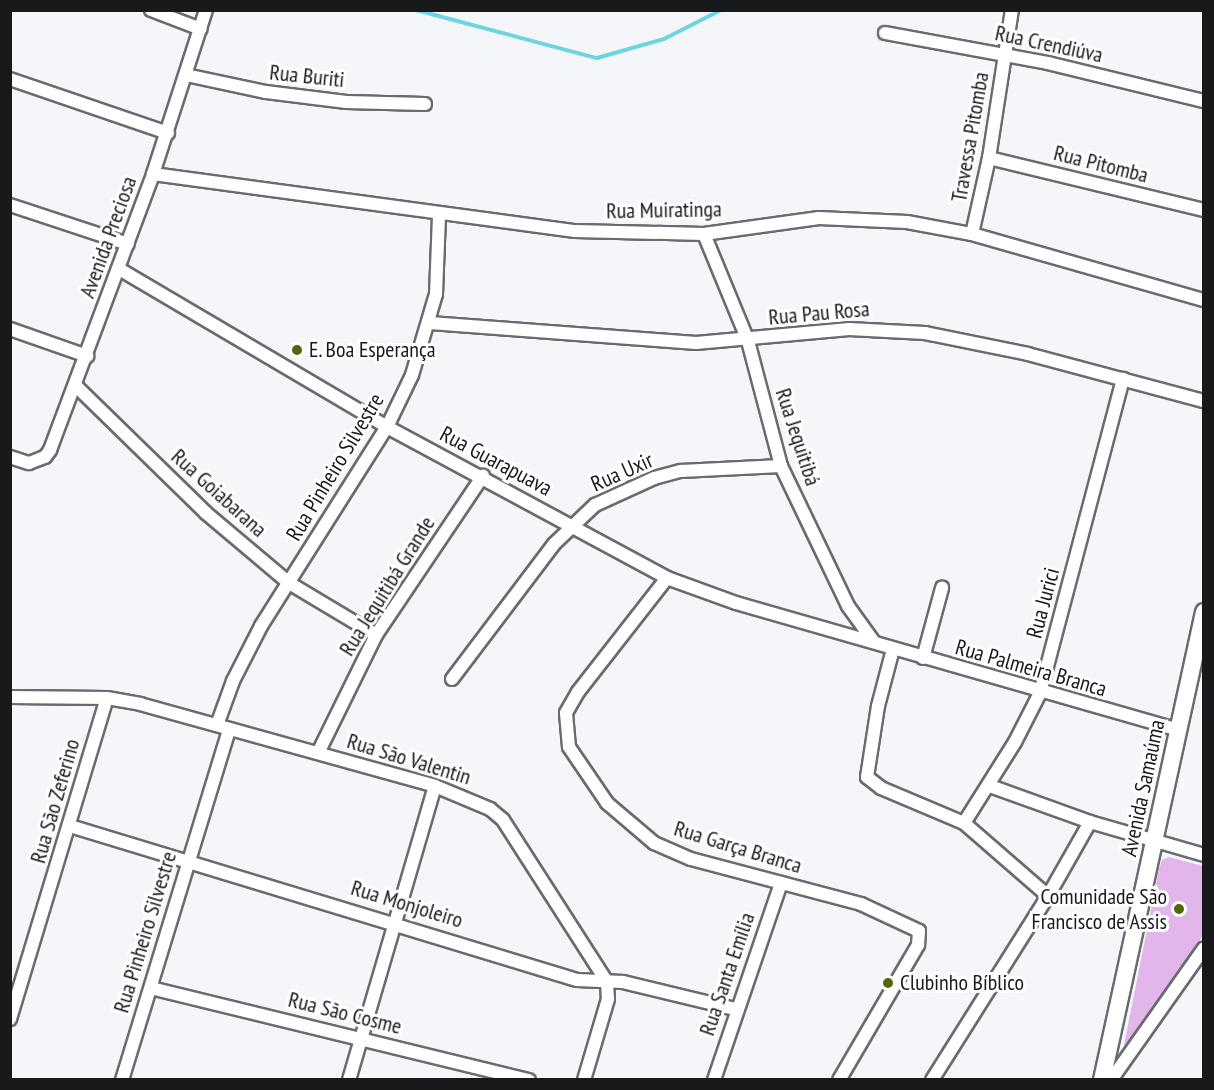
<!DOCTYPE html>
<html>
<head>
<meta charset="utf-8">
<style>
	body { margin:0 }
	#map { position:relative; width:1214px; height:1090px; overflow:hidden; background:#f4f6fa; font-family:"PT Sans Narrow",sans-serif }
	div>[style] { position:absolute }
	.green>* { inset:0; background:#e2b6ea }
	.stream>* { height:4px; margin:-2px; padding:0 2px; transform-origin:2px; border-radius:2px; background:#6dd4e0 }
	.roads { filter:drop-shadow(2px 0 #696b6e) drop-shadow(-2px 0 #696b6e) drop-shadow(0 2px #696b6e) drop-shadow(0 -2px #696b6e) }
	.street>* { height:12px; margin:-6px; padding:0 6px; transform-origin:6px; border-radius:6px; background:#fff }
	.secondary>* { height:16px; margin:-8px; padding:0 8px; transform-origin:8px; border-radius:8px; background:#fff }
	.dots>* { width:16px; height:16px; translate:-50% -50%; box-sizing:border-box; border:3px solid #fff; border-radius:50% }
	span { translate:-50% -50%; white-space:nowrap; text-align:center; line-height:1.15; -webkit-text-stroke:6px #fff; paint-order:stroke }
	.street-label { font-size:22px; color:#18191a }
	.poi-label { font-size:22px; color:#18191a }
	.left { translate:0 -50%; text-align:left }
	.right { translate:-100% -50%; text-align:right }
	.frame { position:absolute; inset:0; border:12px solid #18191a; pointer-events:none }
</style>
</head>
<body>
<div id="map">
	<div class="green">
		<i style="clip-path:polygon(1169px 857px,1203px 866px,1203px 935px,1161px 1004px,1133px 1041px,1124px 1045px,1159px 869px,1162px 860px)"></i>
	</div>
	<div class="stream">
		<i style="left:416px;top:10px;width:187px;rotate:14.9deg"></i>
		<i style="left:597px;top:58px;width:70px;rotate:-15.8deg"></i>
		<i style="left:664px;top:39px;width:64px;rotate:-27deg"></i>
	</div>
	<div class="roads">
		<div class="street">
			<i style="left:151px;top:10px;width:53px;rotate:20.8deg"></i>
			<i style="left:885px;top:33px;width:166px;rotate:10.4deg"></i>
			<i style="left:1048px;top:63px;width:161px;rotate:13.7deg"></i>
			<i style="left:186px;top:75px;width:82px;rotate:12deg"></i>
			<i style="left:266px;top:92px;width:81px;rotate:7.1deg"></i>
			<i style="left:346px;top:102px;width:79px;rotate:1.5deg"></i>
			<i style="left:10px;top:79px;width:167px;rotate:18.9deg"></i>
			<i style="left:989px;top:158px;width:221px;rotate:13.6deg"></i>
			<i style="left:153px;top:174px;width:426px;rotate:7.7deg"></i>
			<i style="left:575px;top:231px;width:129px;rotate:1.3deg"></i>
			<i style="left:704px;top:234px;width:116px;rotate:-7.9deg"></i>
			<i style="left:819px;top:218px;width:88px;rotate:2.6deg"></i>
			<i style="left:907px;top:222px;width:66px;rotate:10.5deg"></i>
			<i style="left:972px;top:234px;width:241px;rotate:15.9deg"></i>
			<i style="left:10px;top:205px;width:124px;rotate:18.3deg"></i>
			<i style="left:704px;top:234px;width:116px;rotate:67.6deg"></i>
			<i style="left:748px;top:341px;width:129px;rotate:75.2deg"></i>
			<i style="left:781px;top:466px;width:155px;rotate:64.4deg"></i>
			<i style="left:848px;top:606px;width:44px;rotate:54.2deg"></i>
			<i style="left:972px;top:234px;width:78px;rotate:-77.4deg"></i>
			<i style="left:989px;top:158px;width:150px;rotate:-81.2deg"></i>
			<i style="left:119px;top:269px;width:311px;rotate:30.5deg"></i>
			<i style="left:387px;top:427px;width:318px;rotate:28.3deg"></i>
			<i style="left:667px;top:578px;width:73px;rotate:19.9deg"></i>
			<i style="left:736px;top:603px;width:460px;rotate:16deg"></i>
			<i style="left:430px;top:323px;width:267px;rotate:4.3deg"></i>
			<i style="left:696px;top:343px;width:154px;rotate:-5.2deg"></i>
			<i style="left:849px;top:329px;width:76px;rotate:3deg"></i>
			<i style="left:925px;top:333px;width:105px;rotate:11.5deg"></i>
			<i style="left:1028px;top:354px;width:182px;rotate:15deg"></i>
			<i style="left:10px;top:329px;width:82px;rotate:19.3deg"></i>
			<i style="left:76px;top:386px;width:182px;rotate:44.3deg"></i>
			<i style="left:206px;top:513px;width:109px;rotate:40.1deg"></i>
			<i style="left:289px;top:583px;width:101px;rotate:30.9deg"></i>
			<i style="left:10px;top:457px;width:20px;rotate:18deg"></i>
			<i style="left:29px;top:463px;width:17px;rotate:-21deg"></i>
			<i style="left:45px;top:457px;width:9px;rotate:-54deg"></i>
			<i style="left:50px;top:450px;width:295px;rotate:-69.5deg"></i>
			<i style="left:153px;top:174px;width:172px;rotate:-72.1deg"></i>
			<i style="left:667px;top:578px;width:145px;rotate:128deg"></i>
			<i style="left:578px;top:692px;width:24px;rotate:120deg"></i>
			<i style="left:566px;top:713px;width:34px;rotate:85deg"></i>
			<i style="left:569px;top:747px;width:68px;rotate:55.8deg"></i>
			<i style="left:607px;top:803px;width:62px;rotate:40.4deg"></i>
			<i style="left:654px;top:843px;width:40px;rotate:23.4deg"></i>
			<i style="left:691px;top:859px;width:176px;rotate:14.8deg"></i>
			<i style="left:861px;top:904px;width:64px;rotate:25deg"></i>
			<i style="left:919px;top:931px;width:14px;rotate:94deg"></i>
			<i style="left:918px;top:945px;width:156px;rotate:120.3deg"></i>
			<i style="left:893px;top:649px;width:59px;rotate:104.7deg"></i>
			<i style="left:878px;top:706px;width:72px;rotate:98.8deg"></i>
			<i style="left:867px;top:777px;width:18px;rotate:38deg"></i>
			<i style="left:881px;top:788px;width:90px;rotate:22.9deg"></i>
			<i style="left:964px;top:823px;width:111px;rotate:41deg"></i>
			<i style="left:923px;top:658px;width:73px;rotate:-74.8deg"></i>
			<i style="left:452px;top:679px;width:169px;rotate:-52.9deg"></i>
			<i style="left:554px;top:544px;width:57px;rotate:-43.6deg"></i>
			<i style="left:595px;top:505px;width:65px;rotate:-24.6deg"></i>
			<i style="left:654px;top:478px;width:28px;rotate:-15deg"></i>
			<i style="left:681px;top:471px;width:100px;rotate:-2.9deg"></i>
			<i style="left:10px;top:697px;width:97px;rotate:0.6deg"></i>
			<i style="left:107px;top:698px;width:34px;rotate:10deg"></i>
			<i style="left:140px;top:704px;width:306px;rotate:15.5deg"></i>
			<i style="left:435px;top:786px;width:60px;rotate:22.7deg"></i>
			<i style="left:490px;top:809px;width:17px;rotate:40deg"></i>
			<i style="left:503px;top:820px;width:193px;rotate:57.3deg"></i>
			<i style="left:607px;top:982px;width:17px;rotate:87deg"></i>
			<i style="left:608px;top:999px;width:84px;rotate:106.5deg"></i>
			<i style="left:217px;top:725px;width:47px;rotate:-70deg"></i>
			<i style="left:233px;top:681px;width:62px;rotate:-63deg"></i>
			<i style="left:261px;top:626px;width:236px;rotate:-57.7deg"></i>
			<i style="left:387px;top:427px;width:58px;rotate:-64.3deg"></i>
			<i style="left:412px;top:375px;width:84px;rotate:-73.5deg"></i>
			<i style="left:436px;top:294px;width:79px;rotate:-87.8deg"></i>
			<i style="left:318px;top:753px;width:131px;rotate:-63.8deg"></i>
			<i style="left:376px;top:635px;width:192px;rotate:-56.1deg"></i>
			<i style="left:990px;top:786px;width:106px;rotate:19.8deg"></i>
			<i style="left:1090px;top:822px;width:119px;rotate:16.1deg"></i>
			<i style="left:964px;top:823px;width:96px;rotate:-57.8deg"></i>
			<i style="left:1015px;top:742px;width:55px;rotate:-63deg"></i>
			<i style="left:1040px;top:693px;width:325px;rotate:-75.2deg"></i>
			<i style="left:70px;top:826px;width:530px;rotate:16.9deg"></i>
			<i style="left:577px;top:980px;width:46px;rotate:2.5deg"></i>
			<i style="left:623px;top:982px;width:115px;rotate:13.6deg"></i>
			<i style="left:151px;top:988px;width:389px;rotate:13.7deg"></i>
			<i style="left:10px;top:1019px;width:335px;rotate:-73.2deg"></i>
			<i style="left:122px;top:1080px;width:367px;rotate:-73deg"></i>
			<i style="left:349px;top:1080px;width:306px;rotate:-73.7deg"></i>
			<i style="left:714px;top:1080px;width:208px;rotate:-71.2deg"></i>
			<i style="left:932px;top:1080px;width:218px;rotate:-57.8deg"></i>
			<i style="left:1048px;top:896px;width:85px;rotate:-60.4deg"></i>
			<i style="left:1111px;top:1080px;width:161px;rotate:-54.8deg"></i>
		</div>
		<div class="secondary">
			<i style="left:1102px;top:1080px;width:479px;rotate:-77.7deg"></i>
		</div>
	</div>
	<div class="dots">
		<i style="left:297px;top:350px;background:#56650c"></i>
		<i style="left:1179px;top:909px;background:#56650c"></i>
		<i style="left:888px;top:983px;background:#56650c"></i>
	</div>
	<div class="street-label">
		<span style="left:1049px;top:44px;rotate:12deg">Rua Crendiúva</span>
		<span style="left:307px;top:76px;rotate:6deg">Rua Buriti</span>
		<span style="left:970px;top:137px;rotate:-80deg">Travessa Pitomba</span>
		<span style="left:1101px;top:164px;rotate:14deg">Rua Pitomba</span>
		<span style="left:664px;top:210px;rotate:-1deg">Rua Muiratinga</span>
		<span style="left:108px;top:237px;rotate:-70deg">Avenida Preciosa</span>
		<span style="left:819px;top:313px;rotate:-5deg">Rua Pau Rosa</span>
		<span style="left:798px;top:437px;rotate:72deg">Rua Jequitibá</span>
		<span style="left:496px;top:461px;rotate:28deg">Rua Guarapuava</span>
		<span style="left:335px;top:467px;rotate:-59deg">Rua Pinheiro Silvestre</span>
		<span style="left:622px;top:472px;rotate:-24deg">Rua Uxir</span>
		<span style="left:219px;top:493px;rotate:42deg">Rua Goiabarana</span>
		<span style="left:387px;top:586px;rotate:-58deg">Rua Jequitibá Grande</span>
		<span style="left:1043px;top:603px;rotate:-75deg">Rua Jurici</span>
		<span style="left:1031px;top:668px;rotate:16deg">Rua Palmeira Branca</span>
		<span style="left:409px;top:759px;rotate:17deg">Rua São Valentin</span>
		<span style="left:1143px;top:788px;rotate:-78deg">Avenida Samaúma</span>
		<span style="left:55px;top:801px;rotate:-74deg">Rua São Zeferino</span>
		<span style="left:738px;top:847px;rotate:17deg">Rua Garça Branca</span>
		<span style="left:407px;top:904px;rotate:17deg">Rua Monjoleiro</span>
		<span style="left:145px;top:932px;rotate:-73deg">Rua Pinheiro Silvestre</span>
		<span style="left:727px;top:974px;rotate:-71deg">Rua Santa Emília</span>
		<span style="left:345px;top:1013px;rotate:14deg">Rua São Cosme</span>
	</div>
	<div class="poi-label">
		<span class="left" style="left:309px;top:350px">E. Boa Esperança</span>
		<span class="right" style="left:1167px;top:909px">Comunidade São<br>Francisco de Assis</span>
		<span class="left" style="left:900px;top:983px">Clubinho Bíblico</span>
	</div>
	<div class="frame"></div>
</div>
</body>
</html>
